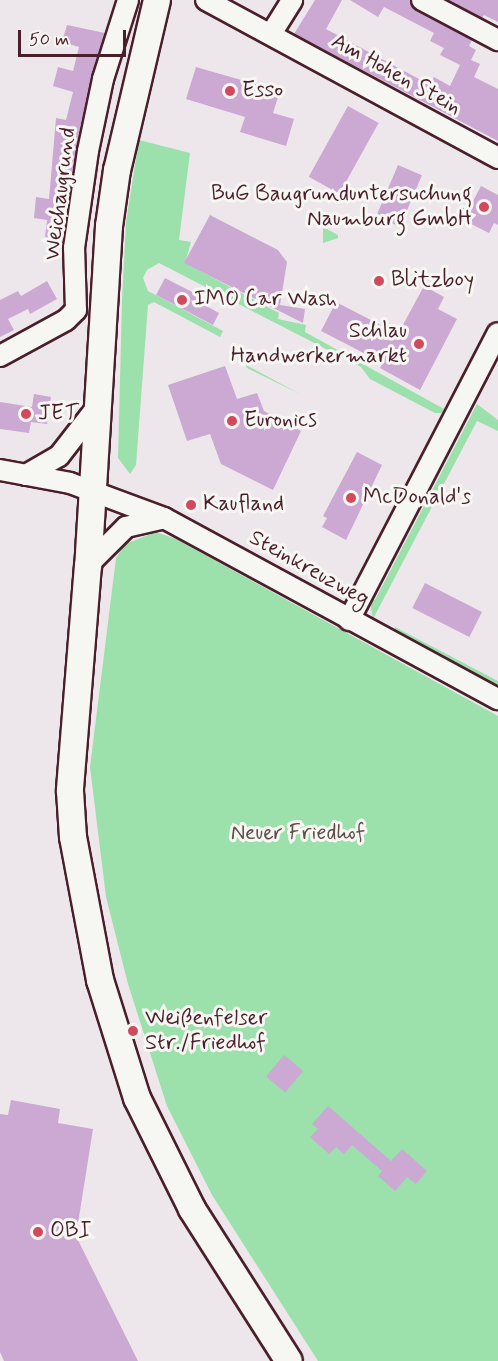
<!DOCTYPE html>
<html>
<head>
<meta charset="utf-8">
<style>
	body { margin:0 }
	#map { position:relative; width:498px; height:1361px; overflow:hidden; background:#ede7ec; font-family:Mynerve,sans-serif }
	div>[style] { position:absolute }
	.green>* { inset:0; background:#9ce0ac }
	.building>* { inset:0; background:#cba9d3; transform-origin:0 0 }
	.roads { filter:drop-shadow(2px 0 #4a1f2b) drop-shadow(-2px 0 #4a1f2b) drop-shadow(0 2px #4a1f2b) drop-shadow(0 -2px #4a1f2b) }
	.minor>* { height:20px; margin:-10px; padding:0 10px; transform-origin:10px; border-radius:10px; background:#f6f6f2 }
	.major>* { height:26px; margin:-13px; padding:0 13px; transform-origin:13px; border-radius:13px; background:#f6f6f2 }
	.dots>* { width:16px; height:16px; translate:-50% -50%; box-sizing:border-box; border:3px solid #f6f6f2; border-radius:50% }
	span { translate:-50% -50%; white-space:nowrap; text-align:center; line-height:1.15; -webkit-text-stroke:6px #f6f6f2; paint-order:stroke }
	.street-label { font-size:22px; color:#4a1f2b }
	.poi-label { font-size:22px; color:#4a1f2b }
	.left { translate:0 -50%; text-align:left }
	.right { translate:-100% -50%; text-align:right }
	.park-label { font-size:22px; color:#5e4f4b }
	.scale { position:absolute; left:18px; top:30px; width:108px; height:27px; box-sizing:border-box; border:3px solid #4a1f2b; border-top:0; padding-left:8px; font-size:18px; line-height:21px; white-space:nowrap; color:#4a1f2b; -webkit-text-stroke:4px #f6f6f2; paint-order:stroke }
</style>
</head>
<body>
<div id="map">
	<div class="green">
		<i style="clip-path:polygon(139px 140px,190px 153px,179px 240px,191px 242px,185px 263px,279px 313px,278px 319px,306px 325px,305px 332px,444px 409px,442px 413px,435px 413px,370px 379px,361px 367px,159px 263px,147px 270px,143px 278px,148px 291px,223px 331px,220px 337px,154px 302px,148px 305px,136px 465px,130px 474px,118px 458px,122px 301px,126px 222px)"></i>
		<i style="clip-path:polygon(323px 227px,338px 235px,338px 238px,323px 243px)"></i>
		<i style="clip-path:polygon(246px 365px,300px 394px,247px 368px)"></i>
		<i style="clip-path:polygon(477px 404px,498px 420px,498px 431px,477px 421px,373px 619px,369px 598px,375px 600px)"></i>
		<i style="clip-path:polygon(156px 532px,176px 539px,498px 716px,498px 1361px,318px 1361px,212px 1195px,167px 1106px,128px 984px,106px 897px,90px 767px,116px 558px,125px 544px)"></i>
		<i style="clip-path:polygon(395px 627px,498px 681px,498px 687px,395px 631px)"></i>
	</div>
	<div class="building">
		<i style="clip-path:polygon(315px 0,342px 0,326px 29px,430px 85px,434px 77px,450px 86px,460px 65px,440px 55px,444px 48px,430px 41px,434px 33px,384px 7px,378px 17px,350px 0,410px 0,416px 11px,472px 40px,469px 46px,476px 50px,471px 60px,480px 64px,474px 77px,498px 89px,498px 141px,294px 34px)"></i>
		<i style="clip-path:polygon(448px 0,498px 0,498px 22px,484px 15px,482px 18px)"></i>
		<i style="clip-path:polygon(67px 25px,105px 33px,81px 123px,69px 196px,62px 195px,58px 221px,66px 222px,63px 239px,45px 237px,47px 220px,34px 218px,36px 197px,49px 199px,56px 118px,66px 120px,73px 92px,53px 86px,58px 67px,73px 71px,79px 47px,62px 42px)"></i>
		<i style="clip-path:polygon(196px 67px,280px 91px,273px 113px,294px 119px,286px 146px,240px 132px,245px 117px,186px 99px)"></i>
		<i style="left:348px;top:106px;width:35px;height:81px;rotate:29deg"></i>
		<i style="left:398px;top:165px;width:26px;height:56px;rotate:23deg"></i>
		<i style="clip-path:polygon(481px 186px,498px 195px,498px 225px,494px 223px,489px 233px,463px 220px)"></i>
		<i style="clip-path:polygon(210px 215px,278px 250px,287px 262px,280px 305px,305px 309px,303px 323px,184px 263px)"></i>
		<i style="clip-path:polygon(165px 278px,202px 297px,199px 302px,219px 313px,213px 325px,156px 295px)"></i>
		<i style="clip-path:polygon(47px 281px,57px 299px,30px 314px,28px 309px,8px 319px,14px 330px,0 337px,0 300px,18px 291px,21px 296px)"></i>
		<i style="clip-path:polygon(424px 286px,444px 297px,438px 309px,457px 319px,420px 390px,380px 368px,383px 363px,321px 331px,336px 302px,398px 334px)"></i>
		<i style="clip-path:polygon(225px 366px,237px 399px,257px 393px,264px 411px,301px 431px,273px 490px,221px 464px,210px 434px,187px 441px,168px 385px)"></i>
		<i style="clip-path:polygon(34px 394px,51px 397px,47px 424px,31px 422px,29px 433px,0 429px,0 402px,32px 407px)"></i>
		<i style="clip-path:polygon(357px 452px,382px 465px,346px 540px,322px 527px,327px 518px,323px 516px)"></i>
		<i style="left:425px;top:583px;width:64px;height:28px;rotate:27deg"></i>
		<i style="left:284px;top:1055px;width:25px;height:28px;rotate:40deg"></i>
		<i style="clip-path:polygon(11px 1100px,60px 1109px,58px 1123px,93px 1129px,76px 1236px,138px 1361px,4px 1361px,0 1352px,0 1114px,8px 1115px)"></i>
		<i style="clip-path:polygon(328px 1106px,391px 1161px,402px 1149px,427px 1171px,416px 1184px,407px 1177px,395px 1191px,378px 1176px,382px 1171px,352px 1145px,344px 1154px,336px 1147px,329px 1154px,310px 1137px,318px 1129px,312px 1124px)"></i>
	</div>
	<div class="roads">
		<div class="minor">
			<i style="left:206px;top:0;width:332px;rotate:28.4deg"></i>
			<i style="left:422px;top:0;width:86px;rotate:27.8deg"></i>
			<i style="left:271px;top:34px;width:40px;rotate:-58deg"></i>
			<i style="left:0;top:356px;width:75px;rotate:-28.6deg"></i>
			<i style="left:66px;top:320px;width:14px;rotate:-45deg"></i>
			<i style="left:76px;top:310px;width:62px;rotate:-91.8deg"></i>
			<i style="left:74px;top:248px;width:98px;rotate:-81.8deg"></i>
			<i style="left:88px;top:151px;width:74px;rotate:-78.2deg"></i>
			<i style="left:103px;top:79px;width:83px;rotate:-72.4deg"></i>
			<i style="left:0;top:470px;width:71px;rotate:10.5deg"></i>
			<i style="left:70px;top:483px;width:100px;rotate:20.4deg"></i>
			<i style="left:164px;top:518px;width:380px;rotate:28.5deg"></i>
			<i style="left:26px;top:475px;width:38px;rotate:-30deg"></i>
			<i style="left:59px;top:456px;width:62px;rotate:-52.2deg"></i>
			<i style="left:88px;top:565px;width:54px;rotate:-45deg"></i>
			<i style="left:126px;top:527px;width:39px;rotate:-13deg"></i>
			<i style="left:349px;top:620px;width:323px;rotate:-62.6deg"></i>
		</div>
		<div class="major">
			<i style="left:157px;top:0;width:175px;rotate:103.2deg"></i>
			<i style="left:117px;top:170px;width:57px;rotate:98.1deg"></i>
			<i style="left:109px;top:226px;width:340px;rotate:93.5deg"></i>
			<i style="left:88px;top:565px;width:227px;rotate:94.6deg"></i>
			<i style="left:70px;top:791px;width:46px;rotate:86.3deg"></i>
			<i style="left:73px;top:837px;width:146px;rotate:79.3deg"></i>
			<i style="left:100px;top:980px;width:124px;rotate:72.6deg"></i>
			<i style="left:137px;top:1098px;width:124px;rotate:63.6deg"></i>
			<i style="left:192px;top:1209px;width:180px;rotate:57.5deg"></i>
		</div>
	</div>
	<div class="dots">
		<i style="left:230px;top:91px;background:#d1495b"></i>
		<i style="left:484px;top:207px;background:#d1495b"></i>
		<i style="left:379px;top:281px;background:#d1495b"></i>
		<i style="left:182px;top:300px;background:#d1495b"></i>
		<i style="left:419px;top:344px;background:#d1495b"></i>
		<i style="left:26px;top:414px;background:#d1495b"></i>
		<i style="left:232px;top:421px;background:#d1495b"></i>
		<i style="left:351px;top:498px;background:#d1495b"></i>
		<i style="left:191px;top:505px;background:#d1495b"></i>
		<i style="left:133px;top:1031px;background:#d1495b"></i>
		<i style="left:38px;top:1232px;background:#d1495b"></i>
	</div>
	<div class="street-label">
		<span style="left:396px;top:75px;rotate:29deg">Am Hohen Stein</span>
		<span style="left:61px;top:194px;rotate:-83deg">Weichaugrund</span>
		<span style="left:309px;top:569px;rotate:29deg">Steinkreuzweg</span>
	</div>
	<div class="poi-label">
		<span class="left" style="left:242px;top:91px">Esso</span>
		<span class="right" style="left:472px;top:207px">BuG Baugrunduntersuchung<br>Naumburg GmbH</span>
		<span class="left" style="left:391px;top:281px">Blitzboy</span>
		<span class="left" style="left:194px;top:300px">IMO Car Wash</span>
		<span class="right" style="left:407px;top:344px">Schlau<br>Handwerkermarkt</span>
		<span class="left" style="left:38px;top:414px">JET</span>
		<span class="left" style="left:244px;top:421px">Euronics</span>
		<span class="left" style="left:363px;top:498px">McDonald's</span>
		<span class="left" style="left:203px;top:505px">Kaufland</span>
		<span class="left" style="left:145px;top:1031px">Weißenfelser<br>Str./Friedhof</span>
		<span class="left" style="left:50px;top:1232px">OBI</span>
	</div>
	<div class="park-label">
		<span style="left:298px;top:834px">Neuer Friedhof</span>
	</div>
	<div class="scale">50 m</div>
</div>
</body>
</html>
